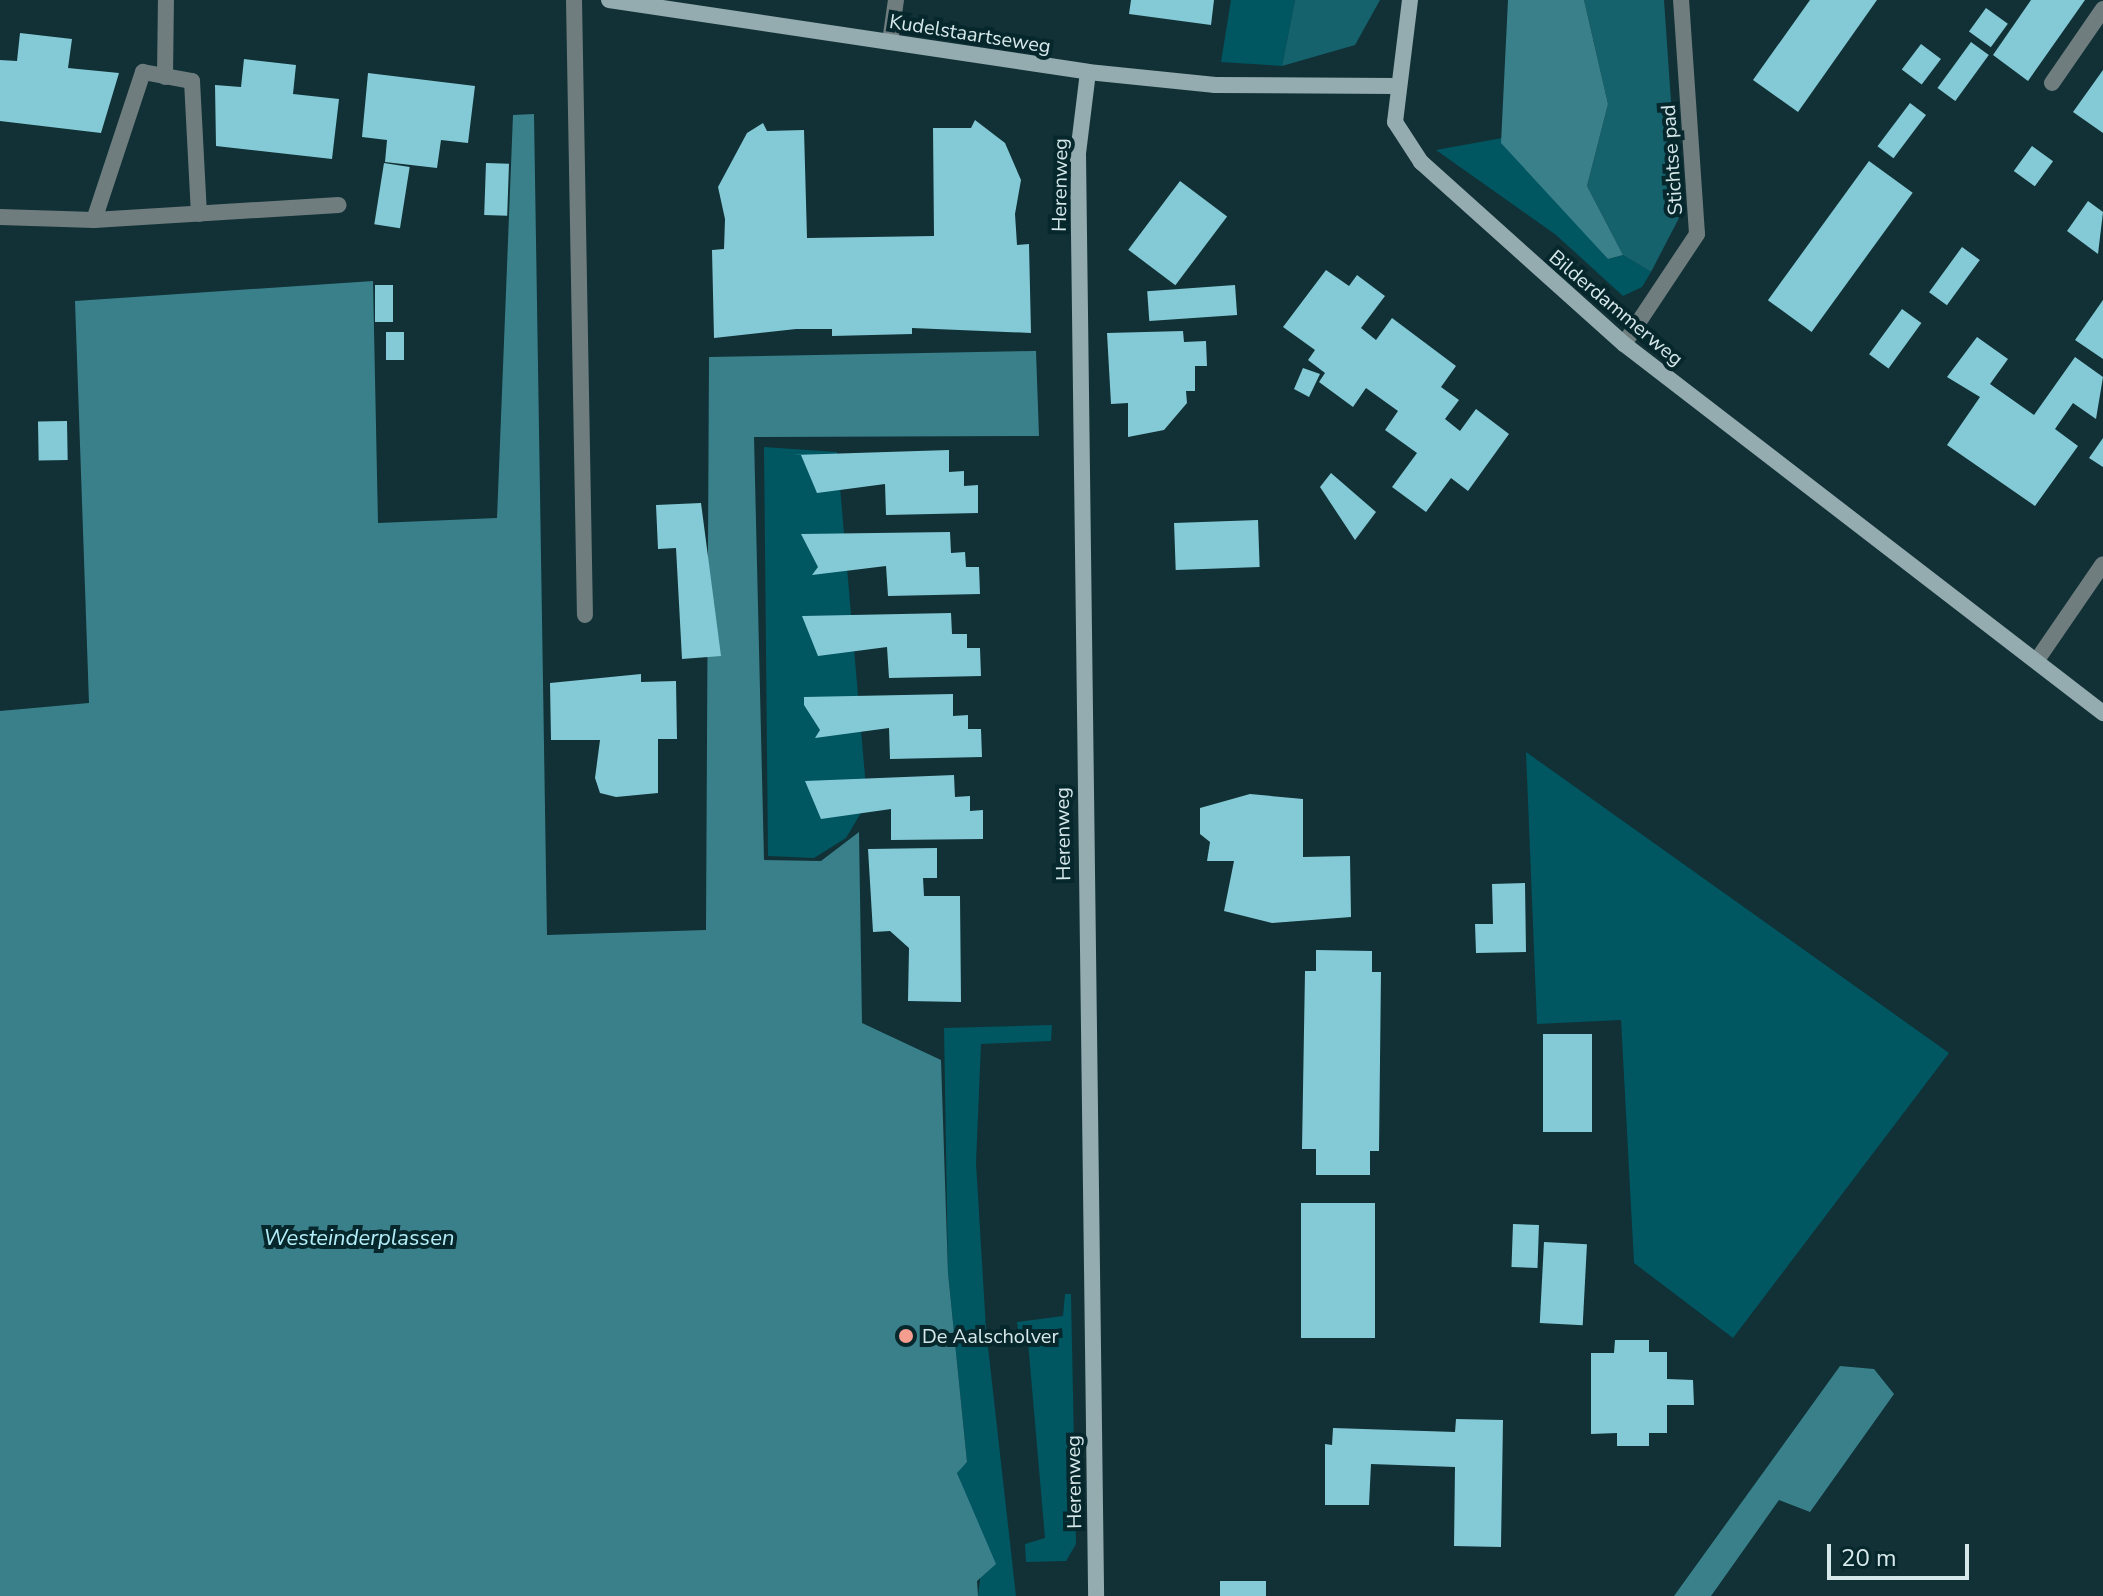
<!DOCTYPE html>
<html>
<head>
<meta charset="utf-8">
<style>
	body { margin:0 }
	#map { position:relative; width:2103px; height:1596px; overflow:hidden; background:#113136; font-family:"Nunito Sans",sans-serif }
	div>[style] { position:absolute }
	.green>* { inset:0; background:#005661 }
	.forest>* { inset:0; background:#15626d }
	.water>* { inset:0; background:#39808b }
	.building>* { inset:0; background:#84cad6; transform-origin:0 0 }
	.lane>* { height:16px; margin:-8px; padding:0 8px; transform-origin:8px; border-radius:8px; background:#6f7d7f }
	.street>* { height:16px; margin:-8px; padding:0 8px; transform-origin:8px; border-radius:8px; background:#6f7d7f }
	.secondary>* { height:16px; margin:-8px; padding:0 8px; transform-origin:8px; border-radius:8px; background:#94abaf }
	.dots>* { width:22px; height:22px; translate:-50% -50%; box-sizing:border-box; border:4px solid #06272c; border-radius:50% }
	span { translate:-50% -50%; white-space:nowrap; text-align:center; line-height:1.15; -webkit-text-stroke:8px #06272c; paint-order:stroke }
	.street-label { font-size:20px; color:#d7e8eb }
	.poi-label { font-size:20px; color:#d7e8eb }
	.left { translate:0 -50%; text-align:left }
	.water-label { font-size:22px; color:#b3eef8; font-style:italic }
	.scale { position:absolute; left:1827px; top:1544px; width:142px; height:36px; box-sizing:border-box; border:4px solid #d7e8eb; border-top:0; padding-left:10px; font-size:24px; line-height:28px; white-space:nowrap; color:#d7e8eb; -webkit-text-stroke:6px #06272c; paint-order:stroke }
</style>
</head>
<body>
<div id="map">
	<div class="green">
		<i style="clip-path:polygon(1231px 0,1295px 0,1282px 66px,1221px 62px)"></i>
		<i style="clip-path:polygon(1502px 138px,1608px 259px,1623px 255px,1651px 272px,1642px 287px,1623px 296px,1556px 235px,1436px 150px)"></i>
		<i style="clip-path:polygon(764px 447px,837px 452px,865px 776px,862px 811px,846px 838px,814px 858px,768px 856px)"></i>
		<i style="clip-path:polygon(1526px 752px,1949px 1053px,1733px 1338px,1634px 1263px,1621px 1020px,1537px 1024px)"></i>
		<i style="clip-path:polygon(1052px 1025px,1051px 1041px,981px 1044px,976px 1163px,986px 1329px,1016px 1596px,978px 1596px,984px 1547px,957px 1472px,967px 1462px,948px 1273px,944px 1028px)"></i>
		<i style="clip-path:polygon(1065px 1294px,1071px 1294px,1076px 1544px,1066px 1561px,1026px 1562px,1025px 1544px,1045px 1538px,1028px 1342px,1019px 1338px,1017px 1322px,1063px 1316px)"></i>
	</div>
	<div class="forest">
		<i style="clip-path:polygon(1295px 0,1380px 0,1355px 45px,1282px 66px)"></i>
		<i style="clip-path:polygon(1584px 0,1664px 0,1679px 218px,1651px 272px,1623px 255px,1587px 186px,1608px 104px)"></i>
	</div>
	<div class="water">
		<i style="clip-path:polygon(1508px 0,1584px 0,1608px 104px,1587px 186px,1623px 255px,1608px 259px,1501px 143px)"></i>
		<i style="clip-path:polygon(534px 114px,547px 935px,706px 930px,709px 357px,1036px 351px,1039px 436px,754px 437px,764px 860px,821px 861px,859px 832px,862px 1023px,941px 1060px,948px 1273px,967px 1462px,957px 1473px,996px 1564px,977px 1581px,978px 1596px,0 1596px,0 711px,89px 703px,75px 301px,373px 281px,378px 523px,497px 518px,513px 115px)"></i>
		<i style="clip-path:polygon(1840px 1366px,1874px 1369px,1894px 1394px,1810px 1512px,1779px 1500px,1711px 1596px,1674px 1596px)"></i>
	</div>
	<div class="building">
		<i style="clip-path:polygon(1131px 0,1214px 0,1211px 25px,1129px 14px)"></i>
		<i style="clip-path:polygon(1810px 0,1877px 0,1798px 112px,1753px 80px)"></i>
		<i style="clip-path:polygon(2031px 0,2085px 0,2028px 81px,1993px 55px)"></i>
		<i style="left:1986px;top:8px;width:27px;height:29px;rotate:36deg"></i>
		<i style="clip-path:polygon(20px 33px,72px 39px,68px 68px,119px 73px,101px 133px,0 121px,0 60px,17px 61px)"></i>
		<i style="left:1971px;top:42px;width:22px;height:57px;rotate:36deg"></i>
		<i style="left:1921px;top:44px;width:25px;height:32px;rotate:37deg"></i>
		<i style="clip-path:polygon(244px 59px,296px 65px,293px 94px,339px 99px,332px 159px,216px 146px,215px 85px,241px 87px)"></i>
		<i style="clip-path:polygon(2103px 70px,2103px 133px,2073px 112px)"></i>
		<i style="clip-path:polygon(368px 73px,475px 86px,468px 143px,441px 140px,437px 168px,385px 162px,387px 140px,362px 137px)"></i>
		<i style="left:1910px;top:103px;width:20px;height:54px;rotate:37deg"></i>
		<i style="clip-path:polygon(975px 120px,1005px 143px,1021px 180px,1015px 214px,1017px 245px,1029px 244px,1031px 333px,912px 328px,912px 334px,832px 336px,832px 329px,796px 329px,714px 338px,712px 250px,724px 249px,725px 219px,718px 187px,747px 133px,763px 123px,767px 131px,804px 130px,807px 238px,934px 236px,933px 128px,971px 128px)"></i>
		<i style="left:2032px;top:146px;width:26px;height:31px;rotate:36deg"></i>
		<i style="left:1869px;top:161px;width:54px;height:172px;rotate:36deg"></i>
		<i style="left:384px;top:163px;width:26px;height:62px;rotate:9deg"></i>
		<i style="left:486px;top:163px;width:23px;height:52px;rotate:2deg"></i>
		<i style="left:1180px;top:181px;width:59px;height:86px;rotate:37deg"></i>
		<i style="clip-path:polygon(2088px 201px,2103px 212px,2098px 254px,2067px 231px)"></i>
		<i style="left:1962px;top:247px;width:22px;height:56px;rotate:36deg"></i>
		<i style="clip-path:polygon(1326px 270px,1349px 286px,1357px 275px,1385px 296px,1361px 328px,1376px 340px,1392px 318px,1456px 366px,1441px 387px,1459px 400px,1445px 419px,1460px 431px,1476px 409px,1509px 434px,1468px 491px,1451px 478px,1426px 512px,1392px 487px,1417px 453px,1385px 430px,1398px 411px,1366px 388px,1353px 407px,1319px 382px,1325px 373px,1308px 360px,1315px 350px,1283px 327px)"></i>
		<i style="left:375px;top:285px;width:18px;height:37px"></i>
		<i style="left:1235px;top:285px;width:30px;height:88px;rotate:86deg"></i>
		<i style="clip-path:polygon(2103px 300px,2103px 359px,2075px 340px)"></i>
		<i style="left:1902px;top:309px;width:24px;height:56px;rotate:36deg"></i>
		<i style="clip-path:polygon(1183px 331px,1184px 342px,1206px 341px,1207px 366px,1195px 366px,1195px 391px,1186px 391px,1187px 403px,1164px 430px,1128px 437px,1128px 403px,1111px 404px,1107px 333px)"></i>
		<i style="left:386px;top:332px;width:18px;height:28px"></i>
		<i style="clip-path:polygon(1977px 337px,2008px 359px,1990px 384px,2034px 415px,2075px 357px,2103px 377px,2096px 419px,2073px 403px,2055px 429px,2078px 446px,2035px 506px,1947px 445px,1980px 397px,1947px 377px)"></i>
		<i style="clip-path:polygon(1303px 368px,1320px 374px,1309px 397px,1294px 389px)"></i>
		<i style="left:67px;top:421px;width:39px;height:29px;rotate:89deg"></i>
		<i style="clip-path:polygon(2103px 438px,2103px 467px,2089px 458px)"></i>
		<i style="clip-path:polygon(949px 450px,949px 472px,964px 471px,964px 486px,978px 485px,978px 513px,886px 515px,885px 484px,817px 493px,801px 455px,793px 455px)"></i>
		<i style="clip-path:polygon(1331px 473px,1376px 512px,1355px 540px,1320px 487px)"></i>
		<i style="clip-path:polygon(701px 503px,721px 656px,682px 659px,676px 548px,658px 549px,656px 505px)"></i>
		<i style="left:1258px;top:520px;width:47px;height:84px;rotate:88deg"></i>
		<i style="clip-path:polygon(950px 532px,951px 553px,965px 552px,966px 567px,979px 567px,980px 594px,888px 596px,886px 566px,812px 575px,818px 567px,801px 534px)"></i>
		<i style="clip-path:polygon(951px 613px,952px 634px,967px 634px,967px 648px,980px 648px,981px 676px,889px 678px,887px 647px,818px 656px,802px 616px)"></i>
		<i style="clip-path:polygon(641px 674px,641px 682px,676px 681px,677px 739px,658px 739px,658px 793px,616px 797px,600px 793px,595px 778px,600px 740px,551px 740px,550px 683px)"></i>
		<i style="clip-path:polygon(953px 694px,953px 716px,968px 715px,968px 729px,981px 729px,982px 757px,890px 759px,889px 728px,815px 738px,820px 730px,804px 705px,804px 697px)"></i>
		<i style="clip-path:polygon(954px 775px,955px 797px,970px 796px,970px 811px,983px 810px,983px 839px,891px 840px,891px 809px,821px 819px,805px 781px)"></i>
		<i style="clip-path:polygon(1250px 794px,1303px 799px,1303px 857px,1350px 856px,1351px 917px,1272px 923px,1224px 911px,1234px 861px,1207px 861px,1210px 842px,1200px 834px,1200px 808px)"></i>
		<i style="clip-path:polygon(937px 848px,937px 878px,923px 878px,924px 896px,960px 896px,961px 1002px,908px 1001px,909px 948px,890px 931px,873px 932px,868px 849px)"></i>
		<i style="clip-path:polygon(1525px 883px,1526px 952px,1476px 953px,1475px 924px,1493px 924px,1492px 884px)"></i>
		<i style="clip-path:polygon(1316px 950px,1372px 951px,1372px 972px,1381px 972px,1379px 1151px,1370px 1151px,1370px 1175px,1316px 1175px,1316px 1149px,1302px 1149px,1305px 971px,1316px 971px)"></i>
		<i style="left:1543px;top:1034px;width:49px;height:98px"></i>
		<i style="left:1301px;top:1203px;width:74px;height:135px"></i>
		<i style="left:1513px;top:1224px;width:26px;height:43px;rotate:2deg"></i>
		<i style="left:1544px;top:1242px;width:43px;height:81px;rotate:3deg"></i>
		<i style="clip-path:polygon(1615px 1340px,1649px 1340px,1649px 1352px,1667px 1352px,1667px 1379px,1693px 1380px,1694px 1405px,1667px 1405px,1667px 1433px,1649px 1433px,1649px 1446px,1617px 1446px,1617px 1433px,1591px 1434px,1591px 1353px,1614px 1353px)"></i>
		<i style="clip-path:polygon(1456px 1419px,1503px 1420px,1501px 1547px,1454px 1546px,1455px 1467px,1371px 1464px,1369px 1505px,1325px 1505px,1325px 1444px,1332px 1445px,1333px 1428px,1455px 1432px)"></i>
		<i style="left:1220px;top:1581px;width:46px;height:15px"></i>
	</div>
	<div class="lane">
		<i style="left:574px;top:0;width:615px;rotate:88.98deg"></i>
		<i style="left:890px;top:42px;width:42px;rotate:-81.9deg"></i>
		<i style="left:165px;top:77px;width:77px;rotate:-89.3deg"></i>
		<i style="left:2052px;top:83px;width:90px;rotate:-55.4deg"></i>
		<i style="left:0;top:217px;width:94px;rotate:1.8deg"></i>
		<i style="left:94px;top:220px;width:156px;rotate:-71.7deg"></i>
		<i style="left:143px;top:72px;width:50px;rotate:10.4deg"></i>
		<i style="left:192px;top:81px;width:133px;rotate:87deg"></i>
		<i style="left:94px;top:220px;width:245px;rotate:-3.5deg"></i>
	</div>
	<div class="street">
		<i style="left:1624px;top:344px;width:132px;rotate:-56.4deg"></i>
		<i style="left:1697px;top:234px;width:235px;rotate:-93.9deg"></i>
		<i style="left:2037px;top:660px;width:116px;rotate:-55.5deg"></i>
	</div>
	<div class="secondary">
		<i style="left:609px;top:0;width:484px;rotate:8.5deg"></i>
		<i style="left:1088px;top:72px;width:128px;rotate:5.8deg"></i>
		<i style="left:1215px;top:85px;width:179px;rotate:0.3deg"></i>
		<i style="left:1410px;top:0;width:123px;rotate:97deg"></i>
		<i style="left:1395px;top:122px;width:48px;rotate:57deg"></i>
		<i style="left:1421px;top:162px;width:273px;rotate:41.9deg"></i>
		<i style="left:1624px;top:344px;width:605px;rotate:37.61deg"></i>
		<i style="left:1088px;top:72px;width:83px;rotate:97deg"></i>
		<i style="left:1078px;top:154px;width:1442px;rotate:89.28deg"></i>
	</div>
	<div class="dots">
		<i style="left:906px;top:1336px;background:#f59d8f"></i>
	</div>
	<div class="street-label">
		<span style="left:970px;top:34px;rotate:9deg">Kudelstaartseweg</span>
		<span style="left:1672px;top:160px;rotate:-94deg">Stichtse pad</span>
		<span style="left:1060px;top:185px;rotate:-89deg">Herenweg</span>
		<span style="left:1616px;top:308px;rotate:40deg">Bilderdammerweg</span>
		<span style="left:1063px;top:834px;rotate:-91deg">Herenweg</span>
		<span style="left:1074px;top:1482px;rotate:-91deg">Herenweg</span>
	</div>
	<div class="poi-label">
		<span class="left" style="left:922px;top:1336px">De Aalscholver</span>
	</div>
	<div class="water-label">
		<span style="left:359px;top:1239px">Westeinderplassen</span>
	</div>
	<div class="scale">20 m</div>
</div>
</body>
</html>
